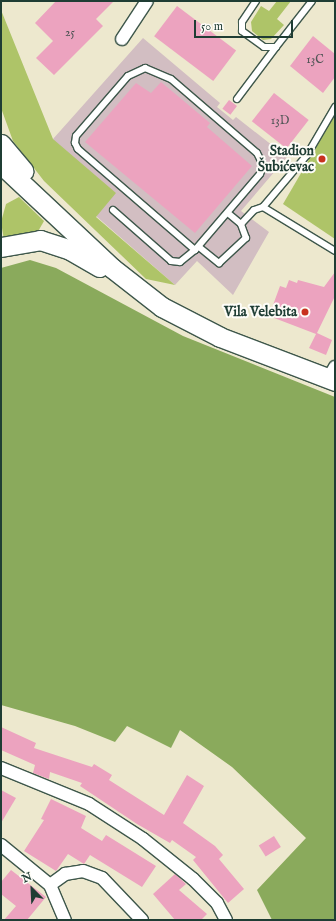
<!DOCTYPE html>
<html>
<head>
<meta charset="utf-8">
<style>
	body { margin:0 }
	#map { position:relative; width:336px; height:921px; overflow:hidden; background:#ede8ce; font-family:"IM FELL English",serif }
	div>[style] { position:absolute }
	.industrial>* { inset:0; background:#d2bec2 }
	.green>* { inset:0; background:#aec468 }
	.forest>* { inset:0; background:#8aaa5c }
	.building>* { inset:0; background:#eca3bf; transform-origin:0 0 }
	.roads { filter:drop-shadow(1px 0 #3e574b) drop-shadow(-1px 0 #3e574b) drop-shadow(0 1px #3e574b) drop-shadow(0 -1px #3e574b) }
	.lane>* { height:6px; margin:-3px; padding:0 3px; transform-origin:3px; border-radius:3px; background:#fff }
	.street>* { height:12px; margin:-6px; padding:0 6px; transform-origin:6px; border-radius:6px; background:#fff }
	.primary>* { height:19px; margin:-9.5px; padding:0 9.5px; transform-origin:9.5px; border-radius:9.5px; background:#fff }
	.dots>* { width:11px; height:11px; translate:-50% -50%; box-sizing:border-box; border:2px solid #fdfcf7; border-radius:50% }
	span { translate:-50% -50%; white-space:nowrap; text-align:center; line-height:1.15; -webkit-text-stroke:4px #fdfcf7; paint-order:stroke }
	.number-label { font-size:12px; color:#525657 }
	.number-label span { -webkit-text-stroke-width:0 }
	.poi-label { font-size:14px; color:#1f3d34; font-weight:700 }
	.right { translate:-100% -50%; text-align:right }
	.frame { position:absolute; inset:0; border:2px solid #1f3d34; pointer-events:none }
	.north { position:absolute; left:12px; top:869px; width:40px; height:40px; -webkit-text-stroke:3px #fdfcf7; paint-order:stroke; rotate:336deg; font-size:11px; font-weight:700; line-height:16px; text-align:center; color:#1f3d34 }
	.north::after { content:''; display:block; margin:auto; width:14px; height:18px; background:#1f3d34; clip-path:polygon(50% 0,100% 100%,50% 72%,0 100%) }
	.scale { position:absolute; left:194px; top:20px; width:99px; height:18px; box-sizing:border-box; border:2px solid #1f3d34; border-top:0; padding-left:5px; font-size:12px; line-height:14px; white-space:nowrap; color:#1f3d34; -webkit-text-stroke:3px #fdfcf7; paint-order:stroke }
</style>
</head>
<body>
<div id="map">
	<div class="industrial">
		<i style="clip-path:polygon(143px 38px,220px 103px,217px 107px,233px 120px,236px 117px,287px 157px,241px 211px,269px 232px,233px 295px,197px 261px,175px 285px,96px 216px,53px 139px)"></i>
	</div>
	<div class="green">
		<i style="clip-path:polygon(277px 1px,291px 1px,277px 19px,284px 25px,271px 39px,263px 40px,252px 31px,251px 22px,261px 6px,269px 11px)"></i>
		<i style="clip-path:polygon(1px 10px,53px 139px,116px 193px,96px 217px,175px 285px,146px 279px,44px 181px,13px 141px,1px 108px)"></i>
		<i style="clip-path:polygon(335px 115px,335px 239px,283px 204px)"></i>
		<i style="clip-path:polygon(19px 197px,44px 221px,36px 235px,4px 240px,1px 222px,6px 204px)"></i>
	</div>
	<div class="forest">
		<i style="clip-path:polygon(30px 260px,56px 268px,183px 336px,335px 397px,335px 920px,272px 920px,257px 890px,306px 838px,232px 767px,180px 730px,171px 748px,127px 726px,115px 742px,75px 726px,1px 705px,1px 268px)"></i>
	</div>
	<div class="building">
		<i style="clip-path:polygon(56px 1px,114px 1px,96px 19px,103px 26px,54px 75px,36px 58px,53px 41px,35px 23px)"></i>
		<i style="left:177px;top:6px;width:74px;height:38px;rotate:37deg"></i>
		<i style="clip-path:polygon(313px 36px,335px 54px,335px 77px,323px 93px,290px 66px)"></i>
		<i style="clip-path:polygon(161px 82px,210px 123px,207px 127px,252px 166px,195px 233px,85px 142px,136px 83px,151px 93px)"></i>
		<i style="left:274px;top:93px;width:44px;height:36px;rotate:38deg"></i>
		<i style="left:229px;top:100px;width:10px;height:11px;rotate:37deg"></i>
		<i style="clip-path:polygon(335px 272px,335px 296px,317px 333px,332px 340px,326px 355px,309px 348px,316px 334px,269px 316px,280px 286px,286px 288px,289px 280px,297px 283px,298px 280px,324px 287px)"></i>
		<i style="clip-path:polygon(1px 727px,36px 743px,34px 748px,92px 767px,94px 764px,112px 775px,109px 780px,164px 815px,187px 775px,204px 786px,183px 823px,215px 846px,223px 855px,219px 859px,244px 889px,228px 903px,193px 860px,196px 857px,172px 840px,170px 843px,137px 824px,80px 786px,82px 783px,50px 772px,49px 779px,33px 773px,35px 765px,1px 750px)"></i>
		<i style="clip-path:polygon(1px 790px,16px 798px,1px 823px)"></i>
		<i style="clip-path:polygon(51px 799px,86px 816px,81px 828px,102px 841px,106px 835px,156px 866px,142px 887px,90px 855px,84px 864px,68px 854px,56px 871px,24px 851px,44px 820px,41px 819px)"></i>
		<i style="left:274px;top:836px;width:13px;height:18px;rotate:58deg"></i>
		<i style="clip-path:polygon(11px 870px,46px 897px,27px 920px,4px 920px,16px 906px,1px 894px,1px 882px)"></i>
		<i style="clip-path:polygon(175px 874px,186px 884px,179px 890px,207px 914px,201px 920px,175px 920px,153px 894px)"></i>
	</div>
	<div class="roads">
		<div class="lane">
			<i style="left:256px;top:1px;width:25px;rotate:124deg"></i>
			<i style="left:242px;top:22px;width:9px;rotate:90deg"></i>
			<i style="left:242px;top:31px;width:27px;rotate:36deg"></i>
			<i style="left:264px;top:47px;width:12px"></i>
			<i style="left:276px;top:47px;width:58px;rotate:-52deg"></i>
			<i style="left:145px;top:68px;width:28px;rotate:23deg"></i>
			<i style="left:171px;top:79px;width:113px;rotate:40.7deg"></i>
			<i style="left:257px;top:153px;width:13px;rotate:63deg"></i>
			<i style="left:263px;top:165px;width:9px;rotate:108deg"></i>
			<i style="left:260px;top:174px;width:100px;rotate:130.5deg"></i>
			<i style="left:195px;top:250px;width:155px;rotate:-139.2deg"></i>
			<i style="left:78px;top:149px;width:7px;rotate:-117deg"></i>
			<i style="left:75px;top:143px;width:7px;rotate:-82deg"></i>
			<i style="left:76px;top:136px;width:79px;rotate:-49.1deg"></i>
			<i style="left:128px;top:76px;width:19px;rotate:-25deg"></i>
			<i style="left:237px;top:99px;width:65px;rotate:-53.1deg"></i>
			<i style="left:263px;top:207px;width:68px;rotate:-49.8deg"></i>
			<i style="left:307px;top:155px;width:56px;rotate:-59.7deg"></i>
			<i style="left:113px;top:210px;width:77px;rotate:41.3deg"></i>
			<i style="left:171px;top:261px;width:9px;rotate:6deg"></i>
			<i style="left:180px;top:262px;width:19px;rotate:-39deg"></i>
			<i style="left:229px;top:214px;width:16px;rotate:40deg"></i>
			<i style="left:241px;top:224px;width:19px;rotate:-47deg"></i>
			<i style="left:254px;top:210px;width:9px;rotate:-18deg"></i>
			<i style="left:263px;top:207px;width:84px;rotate:31.4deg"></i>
			<i style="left:199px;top:247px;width:26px;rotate:39deg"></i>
			<i style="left:219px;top:263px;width:37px;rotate:-43deg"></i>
			<i style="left:246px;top:238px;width:15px;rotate:-110deg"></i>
		</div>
		<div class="street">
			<i style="left:122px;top:39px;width:45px;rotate:-56.7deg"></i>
			<i style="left:328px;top:379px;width:14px;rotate:-60deg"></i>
			<i style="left:1px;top:768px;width:95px;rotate:22.2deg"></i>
			<i style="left:89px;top:804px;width:64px;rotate:32.9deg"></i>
			<i style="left:143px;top:839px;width:64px;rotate:38.7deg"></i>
			<i style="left:193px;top:879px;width:34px;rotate:45deg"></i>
			<i style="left:217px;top:903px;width:19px;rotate:62deg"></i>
			<i style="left:1px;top:845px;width:63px;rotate:39.2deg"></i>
			<i style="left:50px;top:885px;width:38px;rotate:67deg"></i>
			<i style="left:50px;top:885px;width:19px;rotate:-36deg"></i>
			<i style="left:65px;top:874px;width:18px;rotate:-9deg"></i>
			<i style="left:83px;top:871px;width:20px;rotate:20deg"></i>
			<i style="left:102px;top:878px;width:58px;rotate:46.4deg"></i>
		</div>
		<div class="primary">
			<i style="left:1px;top:144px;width:35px;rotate:50deg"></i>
			<i style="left:1px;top:164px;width:152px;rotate:43.1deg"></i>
			<i style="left:112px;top:268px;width:63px;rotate:38deg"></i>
			<i style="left:162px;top:307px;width:65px;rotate:27.3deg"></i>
			<i style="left:220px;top:337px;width:123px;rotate:20.9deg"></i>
			<i style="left:1px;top:247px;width:40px;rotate:-10deg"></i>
			<i style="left:40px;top:240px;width:32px;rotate:18deg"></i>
			<i style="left:70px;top:250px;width:34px;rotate:30deg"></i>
		</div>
	</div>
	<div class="dots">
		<i style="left:322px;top:159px;background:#c8321e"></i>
		<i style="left:305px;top:312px;background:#c8321e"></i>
	</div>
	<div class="number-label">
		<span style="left:70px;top:33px">25</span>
		<span style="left:315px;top:60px">13C</span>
		<span style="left:280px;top:121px">13D</span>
	</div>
	<div class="poi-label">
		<span class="right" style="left:314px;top:159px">Stadion<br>Šubićevac</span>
		<span class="right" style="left:297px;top:312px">Vila Velebita</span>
	</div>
	<div class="frame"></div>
	<div class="north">N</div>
	<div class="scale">50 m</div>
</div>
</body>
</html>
